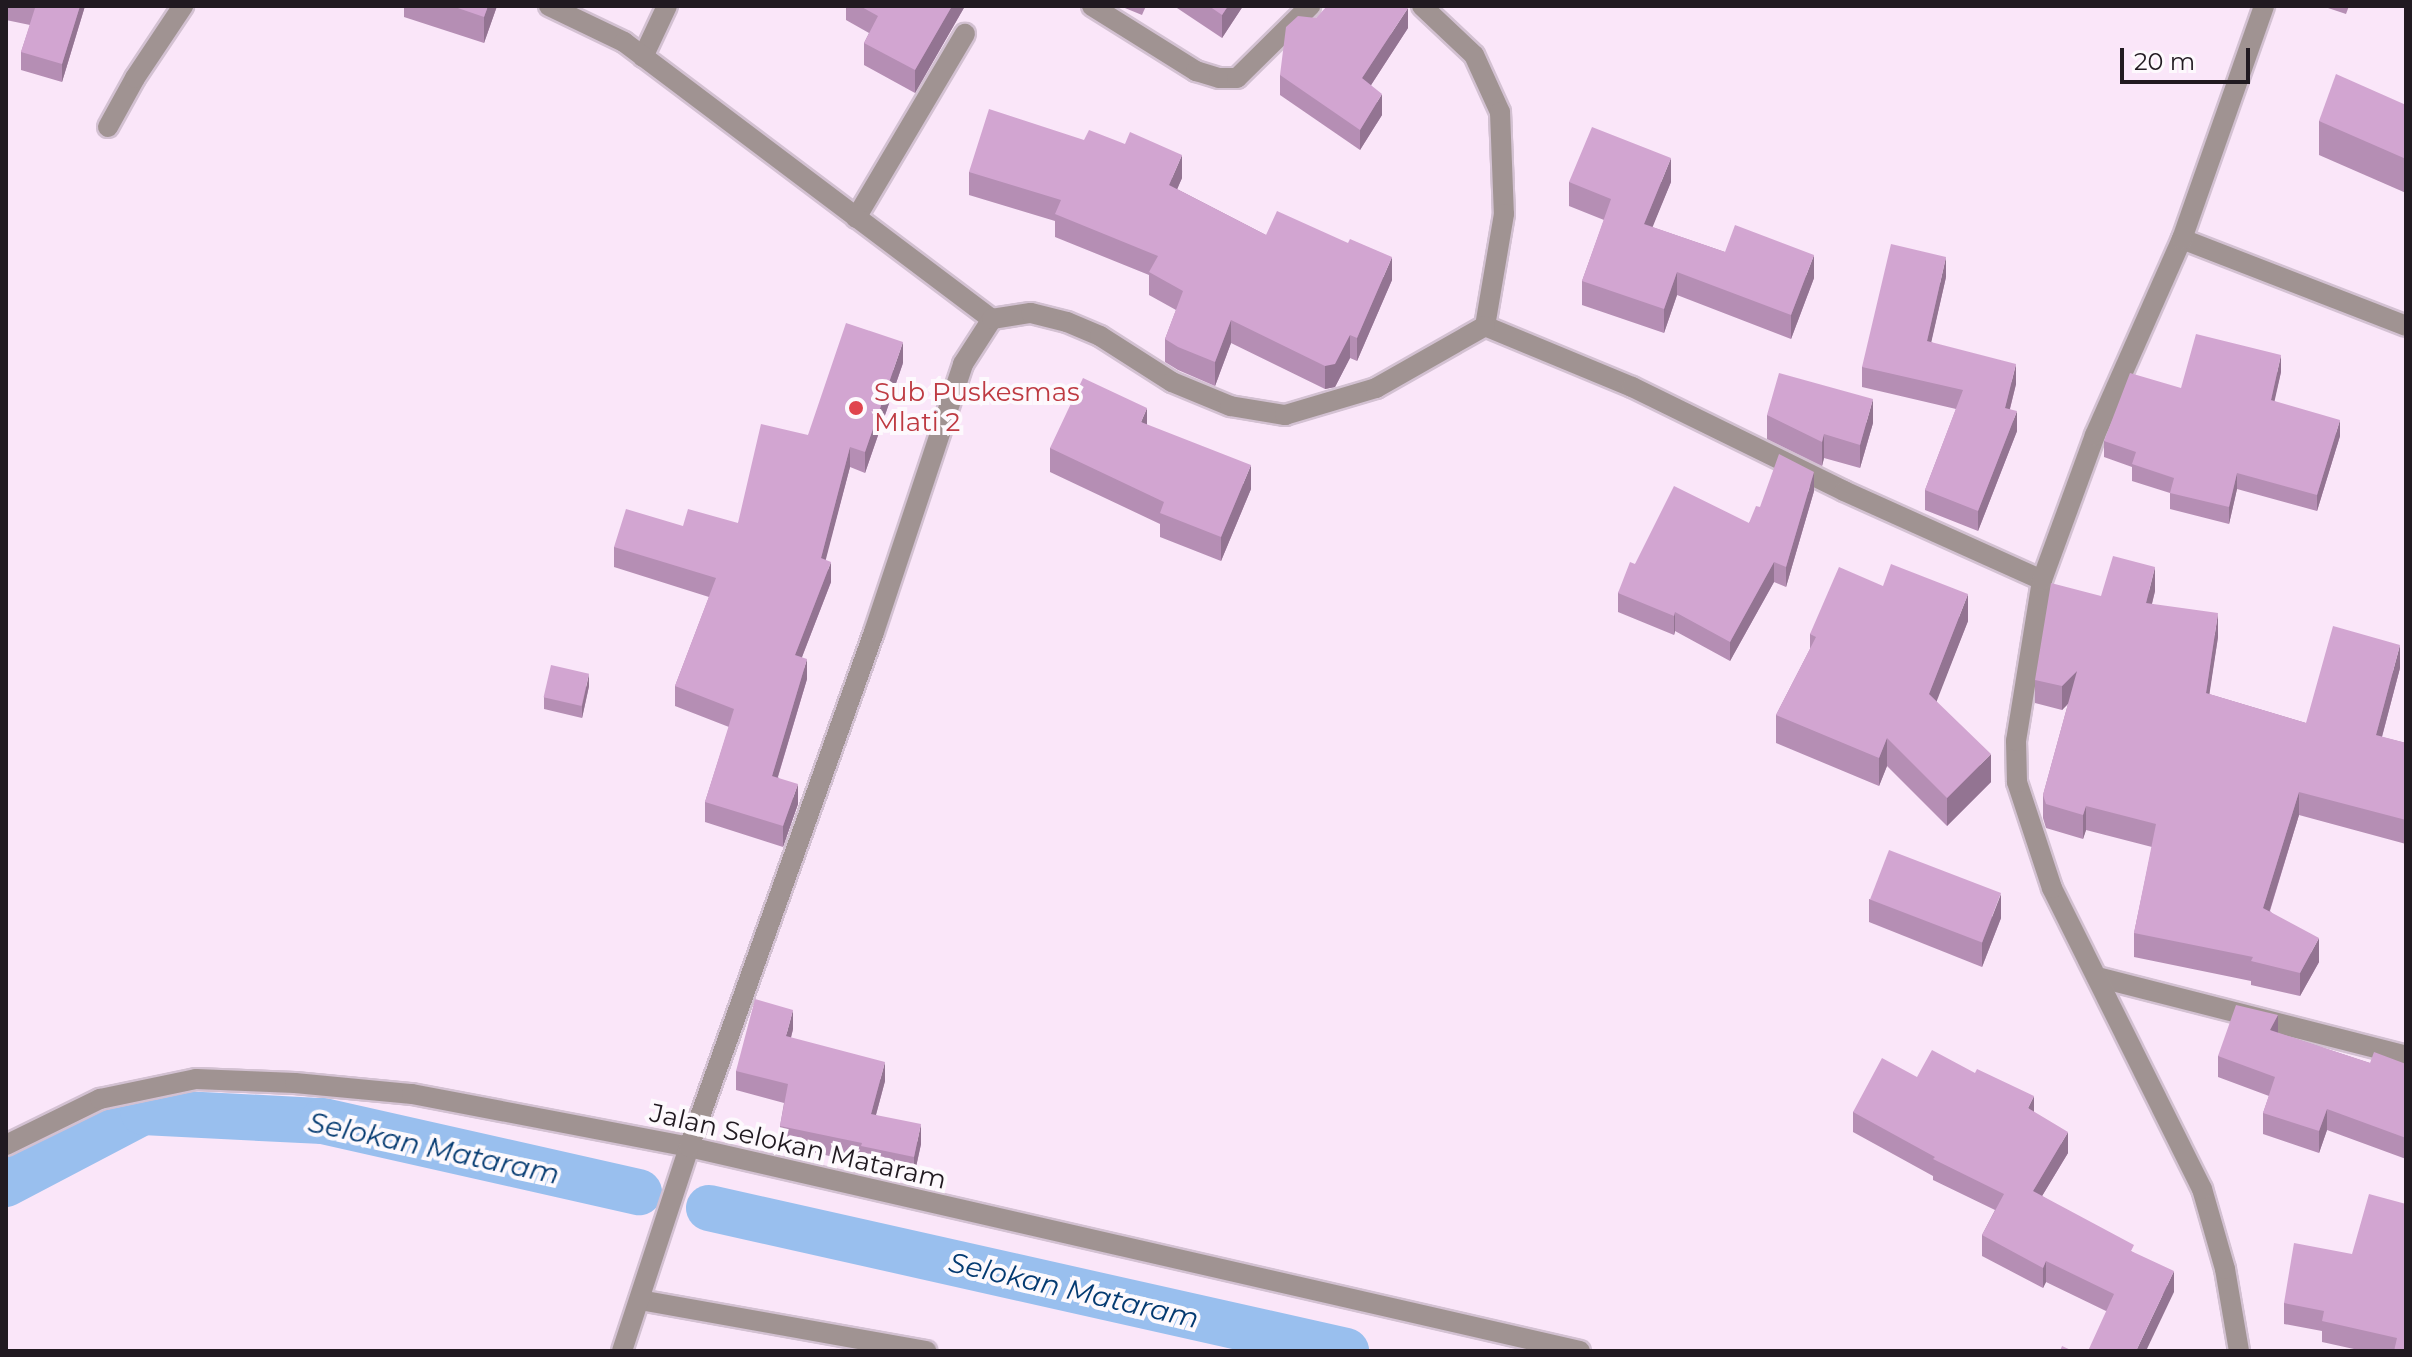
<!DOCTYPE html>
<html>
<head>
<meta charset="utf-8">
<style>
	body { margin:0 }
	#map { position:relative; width:2412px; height:1357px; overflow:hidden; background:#fae6f9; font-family:Montserrat,sans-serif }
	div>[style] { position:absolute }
	.canal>* { height:46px; margin:-23px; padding:0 23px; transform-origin:23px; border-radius:23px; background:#99bfee }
	.roads { filter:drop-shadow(2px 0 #d3c1d2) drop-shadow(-2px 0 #d3c1d2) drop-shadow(0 2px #d3c1d2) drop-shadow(0 -2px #d3c1d2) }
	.lane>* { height:20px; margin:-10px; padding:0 10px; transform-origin:10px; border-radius:10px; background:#a09392 }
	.street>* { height:20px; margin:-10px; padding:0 10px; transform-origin:10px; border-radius:10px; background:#a09392 }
	.wall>* { inset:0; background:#b58eb4 }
	.shaded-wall>* { inset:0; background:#937492 }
	.building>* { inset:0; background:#d2a5d1; transform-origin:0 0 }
	.dots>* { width:22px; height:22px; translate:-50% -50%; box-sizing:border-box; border:4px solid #fdf9fd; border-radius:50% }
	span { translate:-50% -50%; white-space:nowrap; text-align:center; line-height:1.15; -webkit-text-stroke:8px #fdf9fd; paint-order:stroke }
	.health-label { font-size:26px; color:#be3a42 }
	.left { translate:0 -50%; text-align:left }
	.street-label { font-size:26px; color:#211a21 }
	.water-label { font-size:28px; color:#043a71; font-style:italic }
	.frame { position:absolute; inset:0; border:8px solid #211a21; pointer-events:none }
	.scale { position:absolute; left:2120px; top:48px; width:130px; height:36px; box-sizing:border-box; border:4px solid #211a21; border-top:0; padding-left:10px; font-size:24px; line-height:28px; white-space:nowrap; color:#211a21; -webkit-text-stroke:6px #fdf9fd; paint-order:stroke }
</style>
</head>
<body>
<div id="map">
	<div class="canal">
		<i style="left:6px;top:1184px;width:155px;rotate:-27.7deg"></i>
		<i style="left:143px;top:1112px;width:180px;rotate:2.9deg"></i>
		<i style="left:323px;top:1121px;width:324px;rotate:12.7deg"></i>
		<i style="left:709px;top:1208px;width:653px;rotate:12.65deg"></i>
	</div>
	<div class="roads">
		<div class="lane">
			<i style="left:643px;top:57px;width:56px;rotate:-64.8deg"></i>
			<i style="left:856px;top:218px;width:214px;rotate:-59.4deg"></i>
			<i style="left:640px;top:1300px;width:291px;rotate:10.1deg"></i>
		</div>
		<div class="street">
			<i style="left:549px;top:6px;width:83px;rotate:25.6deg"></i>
			<i style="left:624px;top:42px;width:461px;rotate:37deg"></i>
			<i style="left:1092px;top:6px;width:123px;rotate:32deg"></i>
			<i style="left:1196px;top:71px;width:24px;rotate:17deg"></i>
			<i style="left:1219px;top:78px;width:18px"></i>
			<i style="left:1237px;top:78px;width:103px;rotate:-44.6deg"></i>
			<i style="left:1422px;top:6px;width:71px;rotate:43.3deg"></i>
			<i style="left:1474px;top:55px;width:63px;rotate:65.5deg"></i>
			<i style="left:1500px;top:112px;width:102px;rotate:87.8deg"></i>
			<i style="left:1504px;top:214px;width:114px;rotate:99.6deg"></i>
			<i style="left:1485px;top:326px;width:159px;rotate:22.5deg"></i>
			<i style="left:1632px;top:387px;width:236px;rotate:26.1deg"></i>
			<i style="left:1844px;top:491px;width:217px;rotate:24.2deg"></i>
			<i style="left:108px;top:127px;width:56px;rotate:-61.1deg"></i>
			<i style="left:135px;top:78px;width:87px;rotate:-56.3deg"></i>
			<i style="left:2182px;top:239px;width:240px;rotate:21.2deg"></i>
			<i style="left:2097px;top:977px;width:319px;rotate:14.3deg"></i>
			<i style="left:6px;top:1145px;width:105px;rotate:-26.1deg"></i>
			<i style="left:100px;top:1099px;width:98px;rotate:-11.8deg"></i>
			<i style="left:196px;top:1079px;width:99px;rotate:2.3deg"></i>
			<i style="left:295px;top:1083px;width:118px;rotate:5.4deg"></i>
			<i style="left:412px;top:1094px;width:282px;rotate:10.8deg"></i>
			<i style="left:689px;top:1147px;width:914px;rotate:12.9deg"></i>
			<i style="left:622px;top:1351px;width:215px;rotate:-71.8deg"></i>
			<i style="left:689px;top:1147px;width:547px;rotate:-70.24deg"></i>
			<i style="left:874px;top:632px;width:282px;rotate:-71.6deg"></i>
			<i style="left:963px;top:364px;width:54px;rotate:-57.2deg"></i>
			<i style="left:992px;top:319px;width:39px;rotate:-9deg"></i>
			<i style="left:1031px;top:313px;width:37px;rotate:14deg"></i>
			<i style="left:1067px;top:322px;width:36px;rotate:23deg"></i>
			<i style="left:1100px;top:336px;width:85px;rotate:32.6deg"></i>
			<i style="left:1172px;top:382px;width:63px;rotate:22.5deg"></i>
			<i style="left:1230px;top:406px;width:56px;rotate:9.3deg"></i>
			<i style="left:1285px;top:415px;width:95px;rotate:-16.5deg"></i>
			<i style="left:1376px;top:388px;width:125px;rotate:-29.6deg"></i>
			<i style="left:2239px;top:1351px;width:83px;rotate:-99.7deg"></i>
			<i style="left:2225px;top:1269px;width:83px;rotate:-106deg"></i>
			<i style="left:2202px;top:1189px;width:336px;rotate:-116.5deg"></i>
			<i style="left:2052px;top:888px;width:112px;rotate:-108.3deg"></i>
			<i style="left:2017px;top:782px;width:41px;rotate:-91.4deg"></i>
			<i style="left:2016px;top:741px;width:163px;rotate:-80.8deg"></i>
			<i style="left:2042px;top:580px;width:154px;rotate:-69.9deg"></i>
			<i style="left:2095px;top:435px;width:214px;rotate:-66.1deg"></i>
			<i style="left:2182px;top:239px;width:247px;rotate:-70.6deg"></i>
		</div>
	</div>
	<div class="wall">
		<i style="clip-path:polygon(6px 6px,85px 6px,62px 82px,21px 70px,21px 52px,30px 25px,6px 20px)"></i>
		<i style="clip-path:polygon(404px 6px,497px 6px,484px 43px,404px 17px)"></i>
		<i style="clip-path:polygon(846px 6px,965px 6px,915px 93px,864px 65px,864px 43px,869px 33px,846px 20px)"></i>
		<i style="clip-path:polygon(1120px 6px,1146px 6px,1142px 15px)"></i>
		<i style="clip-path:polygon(1174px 6px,1243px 6px,1222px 38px)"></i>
		<i style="clip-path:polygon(2322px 6px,2349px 6px,2346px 14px)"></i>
		<i style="clip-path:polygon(1408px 28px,1371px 85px,1382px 115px,1360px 150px,1280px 95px,1280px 75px)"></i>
		<i style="clip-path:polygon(2406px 105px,2406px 193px,2319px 155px,2319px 121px)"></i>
		<i style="clip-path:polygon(969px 172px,1182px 178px,1177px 189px,1266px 235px,1392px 280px,1357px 361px,1350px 358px,1335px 387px,1325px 389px,1231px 343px,1215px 386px,1178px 370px,1165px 362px,1165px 339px,1176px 310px,1149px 295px,1149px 275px,1055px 237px,1055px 221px,969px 195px)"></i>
		<i style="clip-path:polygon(1569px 182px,1671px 182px,1652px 227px,1725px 252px,1814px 278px,1791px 339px,1677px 295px,1664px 333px,1582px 305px,1582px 281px,1604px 220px,1569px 206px)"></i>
		<i style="clip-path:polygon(1946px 277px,1931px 342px,2016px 384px,2010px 409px,2017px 431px,1978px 531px,1925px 510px,1925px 490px,1956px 409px,1862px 387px,1862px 367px)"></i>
		<i style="clip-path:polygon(903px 363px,865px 473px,850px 467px,825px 560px,831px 582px,802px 657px,807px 679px,778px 777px,798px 804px,783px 847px,705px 822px,705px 802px,729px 727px,675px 706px,675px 686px,709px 597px,614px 567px,614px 547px,683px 526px,738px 523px,808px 435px)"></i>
		<i style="clip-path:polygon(2281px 372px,2274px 401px,2340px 436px,2317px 511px,2237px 489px,2229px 524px,2170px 509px,2170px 493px,2132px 481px,2132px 467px,2104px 457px,2104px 441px,2181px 388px)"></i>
		<i style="clip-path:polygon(1767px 415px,1873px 423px,1860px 468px,1824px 458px,1822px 466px,1767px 439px)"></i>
		<i style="clip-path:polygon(1147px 425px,1251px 489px,1221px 561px,1160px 537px,1160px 524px,1050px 472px,1050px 448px)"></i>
		<i style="clip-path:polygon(1814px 491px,1786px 587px,1774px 582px,1730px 661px,1675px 631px,1674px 635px,1618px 612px,1618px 593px,1635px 564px,1749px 523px,1760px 507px)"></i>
		<i style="clip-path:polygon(1883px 586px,1968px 621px,1936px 701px,1991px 782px,1947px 826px,1887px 766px,1879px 786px,1776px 743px,1776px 715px,1810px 649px,1810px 634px)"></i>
		<i style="clip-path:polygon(2155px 591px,2152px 604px,2218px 637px,2209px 694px,2306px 723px,2400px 668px,2382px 737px,2406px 743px,2406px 844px,2299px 815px,2270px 911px,2319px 962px,2300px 996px,2251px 985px,2251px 981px,2134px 957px,2134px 933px,2152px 847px,2086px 830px,2083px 839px,2046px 828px,2043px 818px,2043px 795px,2068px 704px,2062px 710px,2035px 703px,2035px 680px,2101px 596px)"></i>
		<i style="clip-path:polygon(589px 686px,582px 718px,544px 709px,544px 697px)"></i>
		<i style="clip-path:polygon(1869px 899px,2001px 918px,1982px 967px,1869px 922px)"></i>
		<i style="clip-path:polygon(793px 1029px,791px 1038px,885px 1081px,876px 1115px,921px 1144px,914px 1176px,861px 1166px,861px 1163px,780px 1145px,780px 1126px,784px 1103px,736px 1090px,736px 1071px)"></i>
		<i style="clip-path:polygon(2278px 1033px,2370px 1063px,2406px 1064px,2406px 1159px,2327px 1130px,2319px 1153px,2263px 1134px,2263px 1113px,2269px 1096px,2218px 1077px,2218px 1056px)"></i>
		<i style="clip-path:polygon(1917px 1077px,2034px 1112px,2068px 1153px,2042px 1196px,2134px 1253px,2174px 1292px,2106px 1311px,2046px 1282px,2043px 1288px,1982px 1256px,1982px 1235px,1995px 1210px,1933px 1180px,1933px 1176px,1853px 1132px,1853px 1112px)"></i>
		<i style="clip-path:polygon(2352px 1254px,2406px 1351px,2363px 1351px,2322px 1342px,2322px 1331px,2284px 1324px,2284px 1303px)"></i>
	</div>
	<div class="shaded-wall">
		<i style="clip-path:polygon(80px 6px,85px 6px,62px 82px,62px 64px)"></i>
		<i style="clip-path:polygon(488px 6px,497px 6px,484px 43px,484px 17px)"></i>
		<i style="clip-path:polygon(952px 6px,965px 6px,915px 93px,915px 70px)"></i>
		<i style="clip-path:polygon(1228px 6px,1243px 6px,1222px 38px,1222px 15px)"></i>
		<i style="clip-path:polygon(1408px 8px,1408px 28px,1362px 99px,1362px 78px)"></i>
		<i style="clip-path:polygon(1382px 94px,1382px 115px,1360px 150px,1360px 130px)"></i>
		<i style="clip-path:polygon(1182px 155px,1182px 178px,1169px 208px,1169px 185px)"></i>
		<i style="clip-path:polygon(1671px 158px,1671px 182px,1644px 248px,1644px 224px)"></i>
		<i style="clip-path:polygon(1814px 255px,1814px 278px,1791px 339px,1791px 315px)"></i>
		<i style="clip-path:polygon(1392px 257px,1392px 280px,1357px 361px,1357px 338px)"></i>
		<i style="clip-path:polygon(1946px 257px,1946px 277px,1927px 361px,1927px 341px)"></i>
		<i style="clip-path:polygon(1677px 272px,1677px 295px,1664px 333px,1664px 309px)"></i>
		<i style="clip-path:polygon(1231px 320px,1231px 343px,1215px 386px,1215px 362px)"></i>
		<i style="clip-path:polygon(1350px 335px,1350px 358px,1335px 387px,1325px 389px,1325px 366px)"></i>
		<i style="clip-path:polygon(903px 342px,903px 363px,865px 473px,865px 452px)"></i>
		<i style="clip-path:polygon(2281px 355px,2281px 372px,2271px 417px,2271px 400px)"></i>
		<i style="clip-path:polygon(2016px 364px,2016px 384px,2005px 428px,2005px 408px)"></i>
		<i style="clip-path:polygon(1873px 399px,1873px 423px,1860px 468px,1860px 445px)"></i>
		<i style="clip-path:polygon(1147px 408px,1147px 431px,1141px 422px)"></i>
		<i style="clip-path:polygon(2017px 411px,2017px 431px,1978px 531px,1978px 511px)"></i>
		<i style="clip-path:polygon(2340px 420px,2340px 436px,2317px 511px,2317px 495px)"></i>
		<i style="clip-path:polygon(1824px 434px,1824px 458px,1822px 466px,1822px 442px)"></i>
		<i style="clip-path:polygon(850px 447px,850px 467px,821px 578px,821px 558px)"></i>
		<i style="clip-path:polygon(1251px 465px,1251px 489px,1221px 561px,1221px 537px)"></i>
		<i style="clip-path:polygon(1814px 472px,1814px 491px,1786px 587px,1786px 567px)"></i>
		<i style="clip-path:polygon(2237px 473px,2237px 489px,2229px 524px,2229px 507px)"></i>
		<i style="clip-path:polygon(831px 562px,831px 582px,795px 675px,795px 655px)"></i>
		<i style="clip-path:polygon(1774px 562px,1774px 582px,1730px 661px,1730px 642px)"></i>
		<i style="clip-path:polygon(2155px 567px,2155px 591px,2146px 627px,2146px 603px)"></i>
		<i style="clip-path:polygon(1968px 594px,1968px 621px,1929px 721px,1929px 694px)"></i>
		<i style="clip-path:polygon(1675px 612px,1675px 631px,1674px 635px,1674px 616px)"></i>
		<i style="clip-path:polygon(2218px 613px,2218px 637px,2206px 717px,2206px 693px)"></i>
		<i style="clip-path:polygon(2400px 645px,2400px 668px,2376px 759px,2376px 735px)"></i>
		<i style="clip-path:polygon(807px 659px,807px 679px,772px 796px,772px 776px)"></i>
		<i style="clip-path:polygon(2077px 671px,2077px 694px,2062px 710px,2062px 686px)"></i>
		<i style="clip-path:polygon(589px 674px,589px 686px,582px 718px,582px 706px)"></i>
		<i style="clip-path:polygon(1887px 738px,1887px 766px,1879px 786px,1879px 758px)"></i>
		<i style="clip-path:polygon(1991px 754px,1991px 782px,1947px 826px,1947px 798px)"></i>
		<i style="clip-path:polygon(798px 784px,798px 804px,783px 847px,783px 826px)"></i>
		<i style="clip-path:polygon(2299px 792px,2299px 815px,2263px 932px,2263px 908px)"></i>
		<i style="clip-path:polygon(2086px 806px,2086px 830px,2083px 839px,2083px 815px)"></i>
		<i style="clip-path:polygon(2001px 894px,2001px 918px,1982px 967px,1982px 943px)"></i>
		<i style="clip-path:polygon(2319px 938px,2319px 962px,2300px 996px,2300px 973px)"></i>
		<i style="clip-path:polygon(793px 1010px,793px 1029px,786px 1056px,786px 1036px)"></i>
		<i style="clip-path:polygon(2278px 1015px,2278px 1037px,2270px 1030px)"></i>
		<i style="clip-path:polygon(885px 1062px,885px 1081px,871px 1133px,871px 1114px)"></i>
		<i style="clip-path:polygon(2034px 1096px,2034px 1117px,2028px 1108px)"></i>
		<i style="clip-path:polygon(2327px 1109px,2327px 1130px,2319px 1153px,2319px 1131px)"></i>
		<i style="clip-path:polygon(921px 1124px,921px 1144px,914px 1176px,914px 1157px)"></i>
		<i style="clip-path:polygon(2068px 1132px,2068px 1153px,2033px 1211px,2033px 1191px)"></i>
		<i style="clip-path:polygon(2046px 1261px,2046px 1282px,2043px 1288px,2043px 1268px)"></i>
		<i style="clip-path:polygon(2174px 1271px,2174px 1292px,2146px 1351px,2136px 1351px)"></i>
	</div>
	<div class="building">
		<i style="clip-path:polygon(24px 6px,80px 6px,62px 64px,21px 52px,35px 8px)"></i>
		<i style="clip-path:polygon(452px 6px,488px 6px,484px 17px)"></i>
		<i style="clip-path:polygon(860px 6px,952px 6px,915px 70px,864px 43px,878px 16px)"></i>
		<i style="clip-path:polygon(1209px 6px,1228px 6px,1222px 15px)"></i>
		<i style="clip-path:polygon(1327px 6px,1406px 6px,1408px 8px,1362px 78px,1382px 94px,1360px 130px,1280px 75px,1286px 27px,1298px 16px,1316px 18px)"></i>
		<i style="clip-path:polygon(2336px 74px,2406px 105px,2406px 159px,2319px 121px)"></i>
		<i style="clip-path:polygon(989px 109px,1084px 140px,1089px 130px,1125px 144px,1130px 132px,1182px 155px,1169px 185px,1266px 235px,1277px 211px,1348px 243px,1350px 239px,1392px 257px,1357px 338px,1350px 335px,1335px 364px,1325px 366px,1231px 320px,1215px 362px,1178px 347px,1165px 339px,1183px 291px,1149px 272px,1158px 256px,1055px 214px,1061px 200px,969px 172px)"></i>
		<i style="clip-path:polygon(1592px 127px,1671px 158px,1644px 224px,1725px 252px,1735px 225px,1814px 255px,1791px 315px,1677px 272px,1664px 309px,1582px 281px,1611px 199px,1569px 182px)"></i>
		<i style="clip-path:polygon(1891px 244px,1946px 257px,1927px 341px,2016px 364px,2005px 408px,2017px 411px,1978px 511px,1925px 490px,1963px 390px,1862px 367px)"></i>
		<i style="clip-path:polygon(846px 323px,903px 342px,865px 452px,850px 447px,821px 558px,831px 562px,795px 655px,807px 659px,772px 776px,798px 784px,783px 826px,705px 802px,734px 709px,675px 686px,716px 578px,614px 547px,626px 509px,683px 526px,688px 509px,738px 523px,761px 424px,808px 435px)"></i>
		<i style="clip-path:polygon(2196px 334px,2281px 355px,2271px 400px,2340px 420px,2317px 495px,2237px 473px,2229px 507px,2170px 493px,2174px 478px,2132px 464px,2136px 452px,2104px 441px,2130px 373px,2181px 388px)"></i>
		<i style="clip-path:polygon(1779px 373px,1873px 399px,1860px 445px,1824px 434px,1822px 442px,1767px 415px)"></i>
		<i style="clip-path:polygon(1083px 378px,1147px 408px,1141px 422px,1251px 465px,1221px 537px,1160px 513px,1164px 502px,1050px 448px)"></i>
		<i style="clip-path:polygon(1779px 454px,1814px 472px,1786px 567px,1774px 562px,1730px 642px,1675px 612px,1674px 616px,1618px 593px,1630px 562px,1635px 564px,1674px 486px,1749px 523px,1756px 506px,1760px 507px)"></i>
		<i style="clip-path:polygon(2113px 556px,2155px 567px,2146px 603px,2218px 613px,2206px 693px,2306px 723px,2333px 626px,2400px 645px,2376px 735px,2406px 743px,2406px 820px,2299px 792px,2263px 908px,2319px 938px,2300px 973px,2251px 961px,2253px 957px,2134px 933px,2156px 824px,2086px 806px,2083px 815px,2046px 804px,2043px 795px,2077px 671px,2062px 686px,2035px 680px,2051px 583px,2101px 596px)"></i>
		<i style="clip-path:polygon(1891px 564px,1968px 594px,1929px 694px,1991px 754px,1947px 798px,1887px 738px,1879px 758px,1776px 715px,1816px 637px,1810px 634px,1839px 567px,1883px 586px)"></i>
		<i style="left:551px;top:665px;width:39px;height:33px;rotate:13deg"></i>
		<i style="left:1889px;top:850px;width:120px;height:53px;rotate:21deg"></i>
		<i style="clip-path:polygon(755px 999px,793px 1010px,786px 1036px,885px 1062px,871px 1114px,921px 1124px,914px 1157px,861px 1146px,862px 1143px,780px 1126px,788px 1084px,736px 1071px)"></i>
		<i style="clip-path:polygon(2236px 1005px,2278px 1015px,2270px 1030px,2370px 1063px,2374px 1052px,2406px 1064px,2406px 1138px,2327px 1109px,2319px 1131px,2263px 1113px,2275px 1077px,2218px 1056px)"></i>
		<i style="clip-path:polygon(1932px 1050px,1975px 1073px,1977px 1069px,2034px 1096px,2028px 1108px,2068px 1132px,2033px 1191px,2134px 1245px,2131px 1251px,2174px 1271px,2136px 1351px,2088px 1351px,2114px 1294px,2046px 1261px,2043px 1268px,1982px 1235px,2004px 1194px,1933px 1159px,1935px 1157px,1853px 1112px,1882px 1058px,1917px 1077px)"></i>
		<i style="clip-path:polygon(2369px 1194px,2406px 1204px,2406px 1351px,2394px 1351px,2397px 1338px,2322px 1321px,2324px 1311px,2284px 1303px,2294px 1243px,2352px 1254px)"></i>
		<i style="clip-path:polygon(2062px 1346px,2073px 1351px,2060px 1351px)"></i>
	</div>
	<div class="dots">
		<i style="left:856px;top:408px;background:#e0444e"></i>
	</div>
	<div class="health-label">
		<span class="left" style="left:874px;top:408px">Sub Puskesmas<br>Mlati 2</span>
	</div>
	<div class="street-label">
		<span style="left:798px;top:1147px;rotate:13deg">Jalan Selokan Mataram</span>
	</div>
	<div class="water-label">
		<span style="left:434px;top:1148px;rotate:12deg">Selokan Mataram</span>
		<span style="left:1074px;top:1290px;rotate:13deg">Selokan Mataram</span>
	</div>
	<div class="frame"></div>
	<div class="scale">20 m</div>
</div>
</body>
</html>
